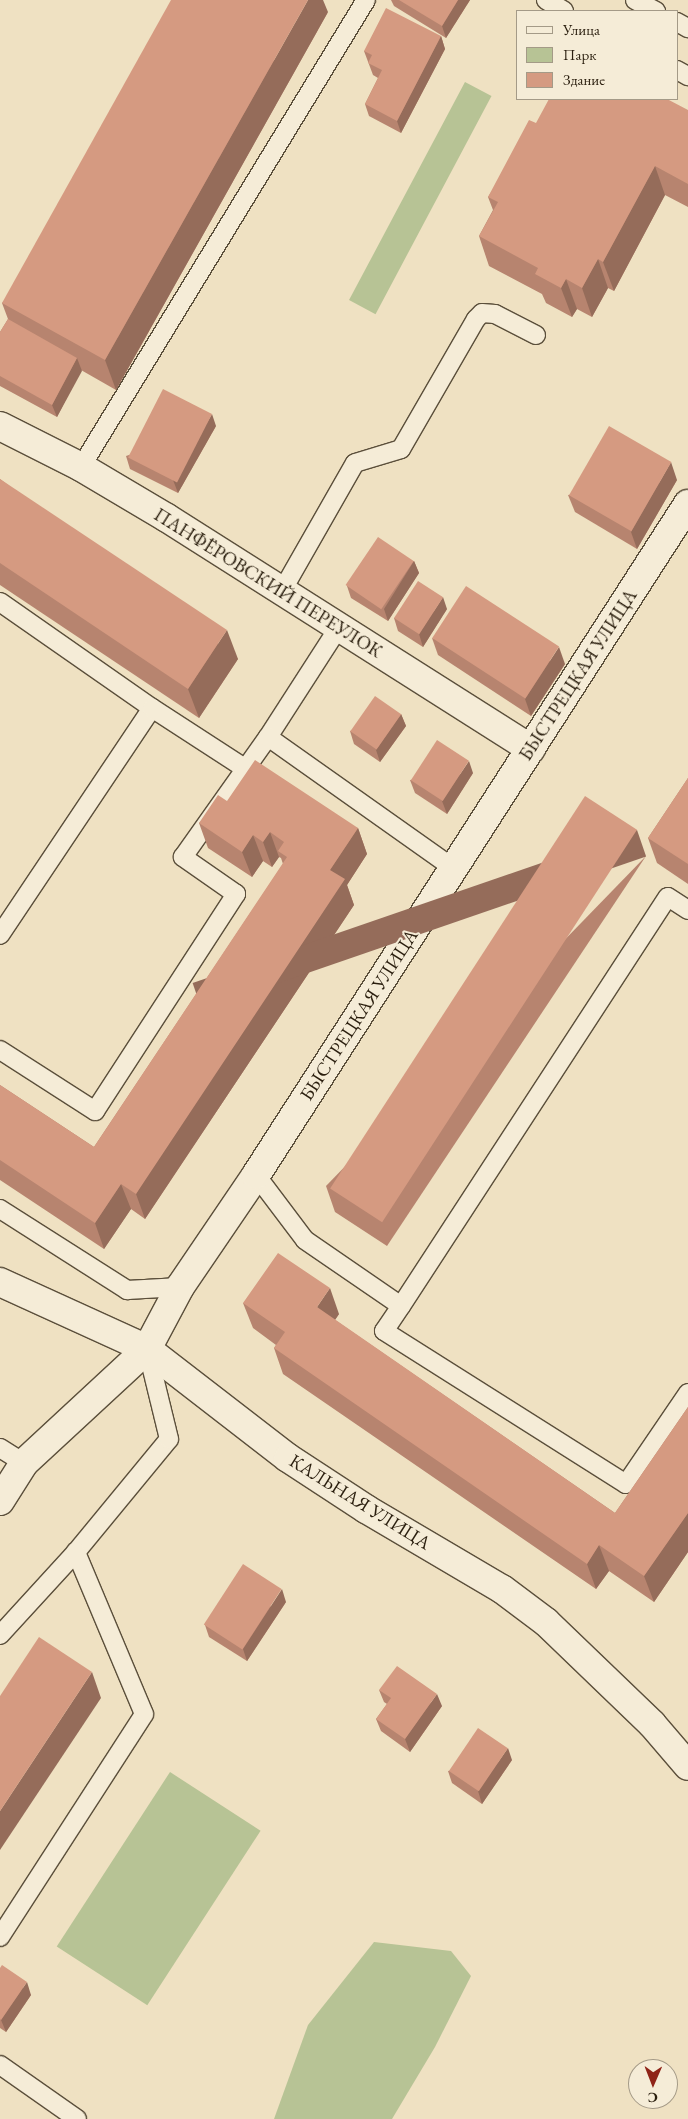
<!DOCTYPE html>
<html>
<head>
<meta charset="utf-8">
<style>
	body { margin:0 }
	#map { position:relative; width:688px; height:2119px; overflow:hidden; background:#efe1c2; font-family:"EB Garamond",serif }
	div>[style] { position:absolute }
	.green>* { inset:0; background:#b7c395; transform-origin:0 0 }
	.roads { filter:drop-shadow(1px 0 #5b4f3b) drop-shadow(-1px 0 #5b4f3b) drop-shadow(0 1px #5b4f3b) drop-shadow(0 -1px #5b4f3b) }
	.service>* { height:18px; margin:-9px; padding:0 9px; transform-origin:9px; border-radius:9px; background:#f5ecd7 }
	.minor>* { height:28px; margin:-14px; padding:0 14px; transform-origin:14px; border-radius:14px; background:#f5ecd7 }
	.wall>* { inset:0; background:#b7846f }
	.shaded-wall>* { inset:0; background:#956c5a; transform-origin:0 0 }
	.building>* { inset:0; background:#d59a81; transform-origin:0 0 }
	span { translate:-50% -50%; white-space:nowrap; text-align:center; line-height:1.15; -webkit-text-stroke:4px #f5ecd7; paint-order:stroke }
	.street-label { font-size:19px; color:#2a1e0e }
	.legend { position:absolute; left:516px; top:10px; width:162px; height:90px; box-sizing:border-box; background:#f5ecd7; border:1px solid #a49a87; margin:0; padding:6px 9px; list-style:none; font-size:15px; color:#2a1e0e }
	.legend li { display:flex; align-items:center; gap:10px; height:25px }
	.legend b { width:25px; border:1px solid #a49a87 }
	.north { position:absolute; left:628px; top:2059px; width:50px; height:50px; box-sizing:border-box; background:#f5ecd7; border:1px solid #a49a87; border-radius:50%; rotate:181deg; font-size:14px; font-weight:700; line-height:20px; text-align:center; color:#2a1e0e }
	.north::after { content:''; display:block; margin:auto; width:18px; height:22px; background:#8f2418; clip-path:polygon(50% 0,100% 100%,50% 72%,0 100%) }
</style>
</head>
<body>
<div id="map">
	<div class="green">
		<i style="left:465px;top:82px;width:30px;height:247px;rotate:28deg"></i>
		<i style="left:170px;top:1772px;width:108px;height:208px;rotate:33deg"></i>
		<i style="clip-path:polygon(374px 1942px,451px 1951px,471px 1976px,435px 2047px,392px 2119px,274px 2119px,308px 2025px)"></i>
	</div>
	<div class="roads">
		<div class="service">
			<i style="left:546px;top:0;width:21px;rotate:31deg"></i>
			<i style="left:635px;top:0;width:24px;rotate:28deg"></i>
			<i style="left:677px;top:22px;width:13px;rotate:29deg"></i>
			<i style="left:677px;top:70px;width:13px;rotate:29deg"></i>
			<i style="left:81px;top:467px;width:547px;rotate:-58.61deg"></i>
			<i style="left:282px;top:591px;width:147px;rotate:-60.3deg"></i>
			<i style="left:355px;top:463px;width:48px;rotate:-16.9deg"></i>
			<i style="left:401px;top:449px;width:150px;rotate:-60deg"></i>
			<i style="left:476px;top:319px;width:8px;rotate:-45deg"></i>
			<i style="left:482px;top:313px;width:13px;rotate:4deg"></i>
			<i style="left:495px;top:314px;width:46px;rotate:27.1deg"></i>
			<i style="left:0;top:602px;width:185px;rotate:34.9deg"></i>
			<i style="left:152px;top:708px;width:273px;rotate:123.8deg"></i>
			<i style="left:152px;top:708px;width:112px;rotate:33deg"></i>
			<i style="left:268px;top:737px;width:131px;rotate:-57.2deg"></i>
			<i style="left:0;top:1050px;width:113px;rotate:32.7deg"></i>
			<i style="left:95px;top:1111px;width:259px;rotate:-57deg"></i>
			<i style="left:236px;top:894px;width:65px;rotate:-145.1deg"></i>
			<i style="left:183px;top:857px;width:147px;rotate:-54.7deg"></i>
			<i style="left:268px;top:737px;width:227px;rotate:35.3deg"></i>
			<i style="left:256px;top:1175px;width:81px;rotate:53deg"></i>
			<i style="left:305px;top:1240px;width:116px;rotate:34.5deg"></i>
			<i style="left:401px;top:1306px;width:30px;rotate:124deg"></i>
			<i style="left:384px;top:1331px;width:286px;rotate:32.3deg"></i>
			<i style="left:626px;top:1484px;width:110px;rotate:-55.7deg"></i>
			<i style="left:0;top:1209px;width:151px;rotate:32.5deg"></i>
			<i style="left:127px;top:1290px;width:53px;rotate:-3.2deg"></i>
			<i style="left:401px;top:1306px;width:488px;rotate:-56.9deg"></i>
			<i style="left:668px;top:897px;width:24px;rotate:33deg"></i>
			<i style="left:0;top:1448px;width:28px;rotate:32deg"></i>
			<i style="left:0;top:1635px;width:113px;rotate:-47.5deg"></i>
			<i style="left:76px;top:1552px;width:146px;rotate:-50.5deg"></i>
			<i style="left:169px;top:1439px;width:93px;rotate:-103.7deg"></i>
			<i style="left:0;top:1937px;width:265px;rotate:-57.1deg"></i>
			<i style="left:144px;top:1714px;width:176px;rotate:-112.8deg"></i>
			<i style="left:0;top:2065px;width:94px;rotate:35deg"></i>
		</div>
		<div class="minor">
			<i style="left:0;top:426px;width:91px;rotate:26.8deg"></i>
			<i style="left:81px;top:467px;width:100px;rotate:30.7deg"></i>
			<i style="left:167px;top:518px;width:431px;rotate:32.4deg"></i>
			<i style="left:0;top:1282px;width:162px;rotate:24.5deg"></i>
			<i style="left:147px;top:1349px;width:178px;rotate:37.7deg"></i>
			<i style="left:288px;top:1458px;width:93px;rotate:33.2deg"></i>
			<i style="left:366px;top:1509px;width:158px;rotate:30.5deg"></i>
			<i style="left:502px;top:1589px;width:55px;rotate:36.9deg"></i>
			<i style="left:546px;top:1622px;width:147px;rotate:43.9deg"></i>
			<i style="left:652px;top:1724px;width:55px;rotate:49.4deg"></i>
			<i style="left:0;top:1501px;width:45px;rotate:-57.7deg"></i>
			<i style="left:24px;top:1463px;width:168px;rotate:-42.8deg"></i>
			<i style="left:147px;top:1349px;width:70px;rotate:-62deg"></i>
			<i style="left:180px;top:1287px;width:135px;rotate:-55.8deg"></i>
			<i style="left:256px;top:1175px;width:798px;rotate:-57.23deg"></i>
		</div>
	</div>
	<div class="wall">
		<i style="clip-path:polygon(391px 0,470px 0,446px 38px,394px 6px)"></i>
		<i style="clip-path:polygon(328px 12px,116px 390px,81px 370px,57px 417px,0 386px,0 332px,8px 319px,2px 303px)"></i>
		<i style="clip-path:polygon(441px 36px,445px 49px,401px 133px,369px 116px,365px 104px,378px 78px,373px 75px,364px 51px)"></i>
		<i style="clip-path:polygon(688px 110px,688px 207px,665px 195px,614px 291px,608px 288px,592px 317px,577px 309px,572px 317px,546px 303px,542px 294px,489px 266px,479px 236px,493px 210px,488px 197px,536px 123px)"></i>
		<i style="clip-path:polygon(216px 426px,178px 493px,130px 469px,126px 456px)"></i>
		<i style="clip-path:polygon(0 479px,238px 659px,199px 718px,0 585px)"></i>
		<i style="clip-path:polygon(677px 480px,637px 549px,575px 512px,568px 495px)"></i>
		<i style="clip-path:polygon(414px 561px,419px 573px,388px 621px,351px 598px,347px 586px)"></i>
		<i style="clip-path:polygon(447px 609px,423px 647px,398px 631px,394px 618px)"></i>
		<i style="clip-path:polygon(432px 638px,565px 664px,531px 716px,438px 655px)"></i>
		<i style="clip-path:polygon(401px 714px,406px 726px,380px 762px,354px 744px,350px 731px)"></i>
		<i style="clip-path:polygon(473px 773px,447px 814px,415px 793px,410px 780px)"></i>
		<i style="clip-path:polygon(688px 778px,688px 884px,657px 863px,648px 838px)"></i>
		<i style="clip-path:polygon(227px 801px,358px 828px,367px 854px,347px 885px,354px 905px,145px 1219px,131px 1209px,104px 1249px,0 1180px,0 1085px,94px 1147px,283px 864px,281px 858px,279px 857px,272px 867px,263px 861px,252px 877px,208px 848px,199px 823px)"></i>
		<i style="clip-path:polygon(646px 856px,387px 1246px,335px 1212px,326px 1186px)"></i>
		<i style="clip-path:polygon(243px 1303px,339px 1314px,335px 1320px,615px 1513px,688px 1407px,688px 1552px,654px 1602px,609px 1571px,596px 1589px,283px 1374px,274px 1348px,276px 1345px,253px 1328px)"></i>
		<i style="clip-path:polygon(286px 1602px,247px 1661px,209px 1637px,205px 1625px)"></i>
		<i style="clip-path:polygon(379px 1690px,442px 1706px,410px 1752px,381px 1731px,376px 1719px,387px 1704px,384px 1702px)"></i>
		<i style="clip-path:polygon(512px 1760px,482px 1804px,452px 1783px,448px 1771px)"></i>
		<i style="clip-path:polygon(0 1968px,31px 1995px,6px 2032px,0 2028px)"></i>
	</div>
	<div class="shaded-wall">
		<i style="clip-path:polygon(308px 0,323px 0,328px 12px,116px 390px,105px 360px)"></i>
		<i style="clip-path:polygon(458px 0,470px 0,446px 38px,442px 26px)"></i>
		<i style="clip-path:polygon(441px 36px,445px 49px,401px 133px,397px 121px)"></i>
		<i style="clip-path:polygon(655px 166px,665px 195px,614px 291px,603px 262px)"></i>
		<i style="clip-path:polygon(598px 259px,608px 288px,592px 317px,582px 288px)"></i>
		<i style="clip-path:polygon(566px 279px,577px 309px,572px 317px,561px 288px)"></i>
		<i style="clip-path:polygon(77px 358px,82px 371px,57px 417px,52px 405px)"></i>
		<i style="clip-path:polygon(212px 414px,216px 426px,178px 493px,173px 480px)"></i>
		<i style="clip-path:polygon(671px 462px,677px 480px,637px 549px,631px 532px)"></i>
		<i style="clip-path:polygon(414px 561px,419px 573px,388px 621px,384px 609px)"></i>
		<i style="clip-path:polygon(443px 597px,447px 609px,423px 647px,419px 634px)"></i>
		<i style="clip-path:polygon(227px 630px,238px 659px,199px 718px,188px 689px)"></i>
		<i style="clip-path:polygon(559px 647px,565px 664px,531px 716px,525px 699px)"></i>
		<i style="clip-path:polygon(401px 714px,406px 726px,380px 762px,376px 750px)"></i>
		<i style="clip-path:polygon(469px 761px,473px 773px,447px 814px,442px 801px)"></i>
		<i style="clip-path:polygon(358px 828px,367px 854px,347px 885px,354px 905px,145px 1219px,136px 1194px,330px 870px)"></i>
		<i style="left:637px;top:830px;width:28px;height:470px;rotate:71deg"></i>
		<i style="clip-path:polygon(270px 832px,279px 857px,272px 867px,263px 842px)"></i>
		<i style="clip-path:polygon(253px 835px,263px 861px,252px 877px,242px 852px)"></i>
		<i style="clip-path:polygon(121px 1184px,131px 1209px,104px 1249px,95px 1223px)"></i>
		<i style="clip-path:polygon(330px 1288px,339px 1314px,326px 1333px,317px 1307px)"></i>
		<i style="clip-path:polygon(688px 1513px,688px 1552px,654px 1602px,644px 1576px)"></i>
		<i style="clip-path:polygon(599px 1545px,609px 1571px,596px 1589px,587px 1564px)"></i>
		<i style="clip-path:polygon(282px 1589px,286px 1602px,247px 1661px,243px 1649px)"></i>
		<i style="clip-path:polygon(92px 1672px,101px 1698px,0 1850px,0 1811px)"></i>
		<i style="clip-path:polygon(437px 1694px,442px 1706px,410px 1752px,405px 1739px)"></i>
		<i style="clip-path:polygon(508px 1748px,512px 1760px,482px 1804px,478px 1791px)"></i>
		<i style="clip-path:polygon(27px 1982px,31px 1995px,6px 2032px,1px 2020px)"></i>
	</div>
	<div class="building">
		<i style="clip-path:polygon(171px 0,308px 0,105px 360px,2px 303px)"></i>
		<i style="clip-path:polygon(399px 0,458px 0,442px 26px)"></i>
		<i style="clip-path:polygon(386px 8px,441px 36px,397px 121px,365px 104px,382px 70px,368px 63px,372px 55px,364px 51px)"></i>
		<i style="clip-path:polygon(549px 99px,667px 99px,688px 110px,688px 184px,655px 166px,603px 262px,598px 259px,582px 288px,566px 279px,561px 288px,535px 274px,538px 268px,479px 236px,498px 202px,488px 197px,529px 120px,536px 123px)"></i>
		<i style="clip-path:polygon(8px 319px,77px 358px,52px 405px,0 376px,0 332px)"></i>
		<i style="left:163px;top:389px;width:55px;height:77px;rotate:27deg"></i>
		<i style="left:609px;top:426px;width:72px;height:80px;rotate:30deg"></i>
		<i style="clip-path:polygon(0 479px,227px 630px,188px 689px,0 563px)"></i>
		<i style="left:378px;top:537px;width:43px;height:58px;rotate:34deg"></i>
		<i style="left:418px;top:581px;width:30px;height:44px;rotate:33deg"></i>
		<i style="left:466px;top:586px;width:111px;height:62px;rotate:33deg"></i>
		<i style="left:375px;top:696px;width:32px;height:43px;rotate:35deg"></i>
		<i style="left:437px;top:740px;width:38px;height:48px;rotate:33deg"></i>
		<i style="clip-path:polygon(255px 760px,358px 828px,330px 870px,345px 879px,136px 1194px,121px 1184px,95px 1223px,0 1160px,0 1085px,94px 1147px,287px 857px,278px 851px,284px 842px,270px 832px,263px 842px,253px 835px,242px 852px,199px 823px,218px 795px,227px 801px)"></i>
		<i style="clip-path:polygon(688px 778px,688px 864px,648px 838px)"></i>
		<i style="left:585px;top:796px;width:62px;height:468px;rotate:33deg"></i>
		<i style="clip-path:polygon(278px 1253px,330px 1288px,317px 1307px,615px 1513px,688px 1407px,688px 1513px,644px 1576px,599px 1545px,587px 1564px,274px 1348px,285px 1332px,243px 1303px)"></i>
		<i style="left:243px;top:1564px;width:46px;height:72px;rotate:33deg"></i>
		<i style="clip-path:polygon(39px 1637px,92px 1672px,0 1811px,0 1696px)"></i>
		<i style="clip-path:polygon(397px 1666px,437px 1694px,405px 1739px,376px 1719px,391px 1698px,379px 1690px)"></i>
		<i style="left:478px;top:1728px;width:36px;height:52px;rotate:34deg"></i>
		<i style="clip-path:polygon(2px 1965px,27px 1982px,1px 2020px,0 2019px,0 1968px)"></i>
	</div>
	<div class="street-label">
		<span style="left:268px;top:583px;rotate:32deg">ПАНФЁРОВСКИЙ ПЕРЕУЛОК</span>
		<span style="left:578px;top:675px;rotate:-57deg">БЫСТРЕЦКАЯ УЛИЦА</span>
		<span style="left:359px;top:1015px;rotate:-57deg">БЫСТРЕЦКАЯ УЛИЦА</span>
		<span style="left:360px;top:1502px;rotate:32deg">КАЛЬНАЯ УЛИЦА</span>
	</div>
	<ul class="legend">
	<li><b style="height:6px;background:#f5ecd7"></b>Улица</li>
	<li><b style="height:14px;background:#b7c395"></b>Парк</li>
	<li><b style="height:14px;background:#d59a81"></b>Здание</li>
	</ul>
	<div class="north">С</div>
</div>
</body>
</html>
